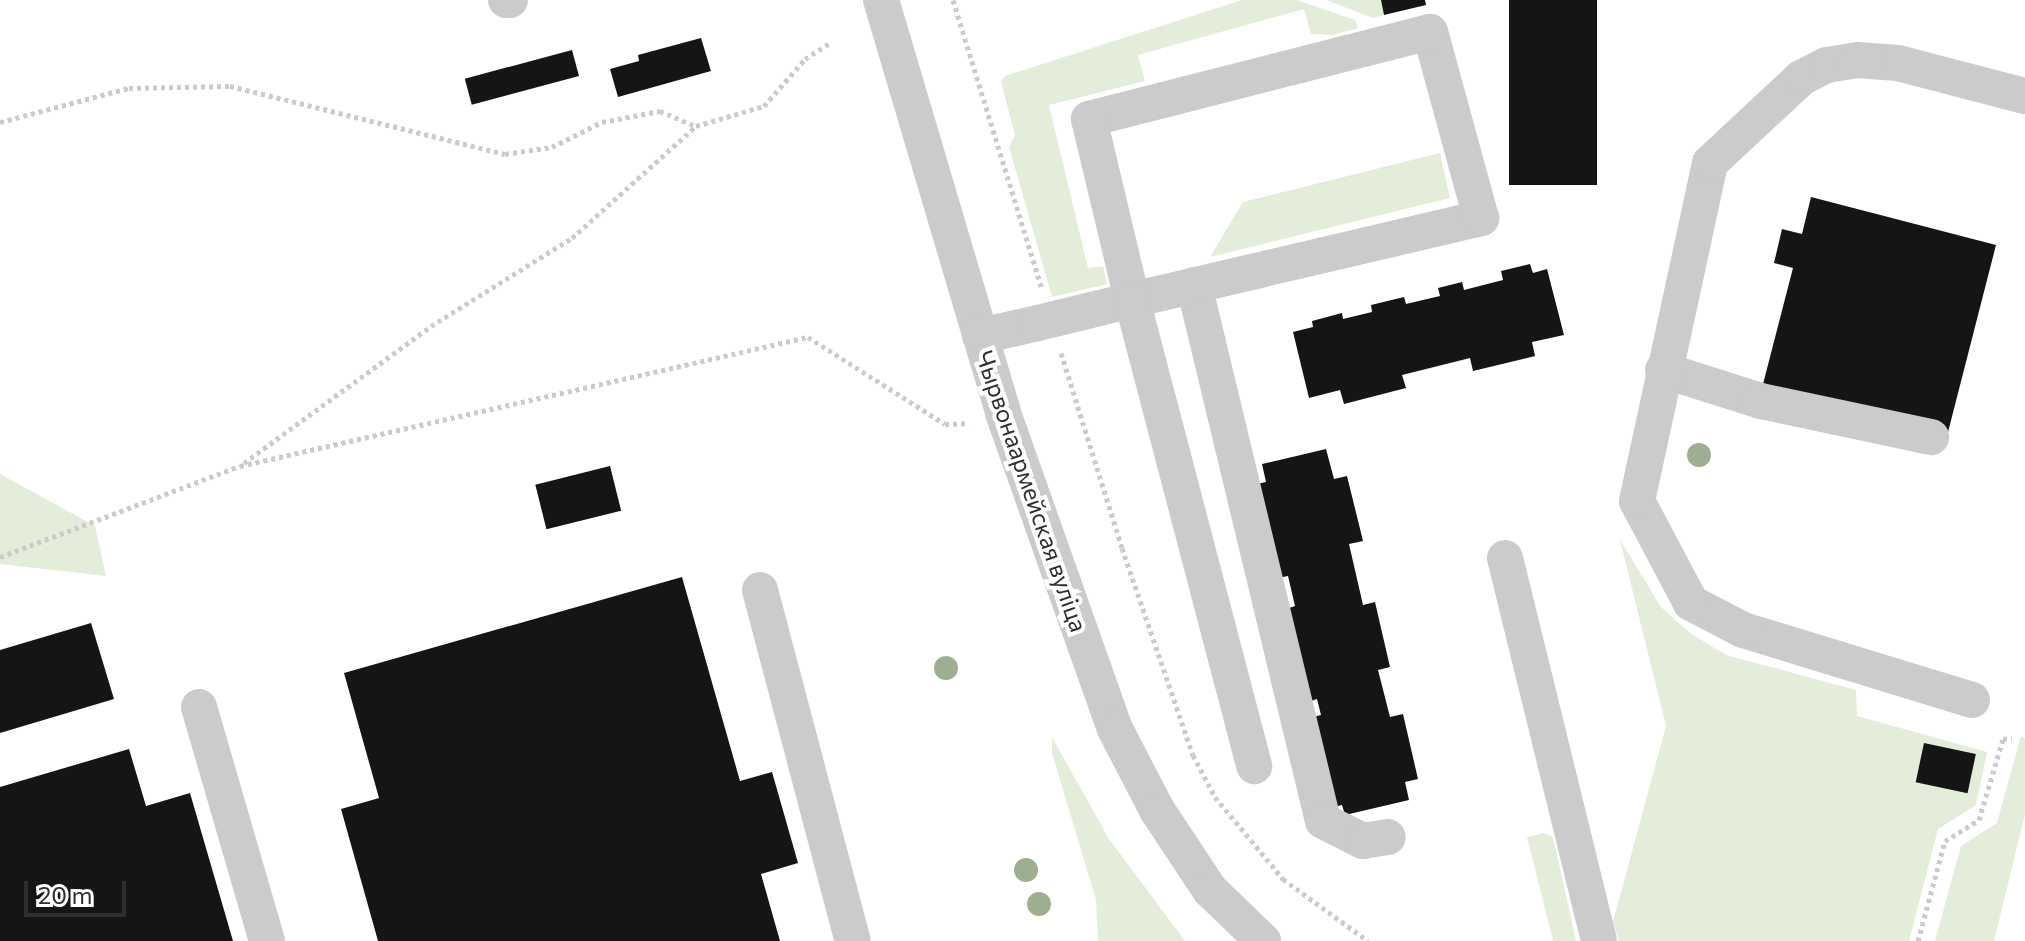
<!DOCTYPE html>
<html>
<head>
<meta charset="utf-8">
<style>
	body { margin:0 }
	#map { position:relative; width:2025px; height:941px; overflow:hidden; background:#fff; font-family:Commissioner,sans-serif }
	div>[style] { position:absolute }
	.green>* { inset:0; background:#e3edda }
	.building>* { inset:0; background:#151515; transform-origin:0 0 }
	.path>* { height:5px; margin-top:-2.5px; transform-origin:0; background:repeating-linear-gradient(90deg,#cbcbcb 0 4px,transparent 0 8px) }
	.minor>* { height:36px; margin:-18px; padding:0 18px; transform-origin:18px; border-radius:18px; background:#cbcbcb }
	.trees>* { width:24px; height:24px; margin:-12px; border-radius:50%; background:#9eaf91 }
	span { translate:-50% -50%; white-space:nowrap; text-align:center; line-height:1.15; -webkit-text-stroke:8px #fff; paint-order:stroke }
	.street-label { font-size:24px; color:#2e2e2e }
	.scale { position:absolute; left:24px; top:881px; width:102px; height:36px; box-sizing:border-box; border:4px solid #2e2e2e; border-top:0; padding-left:10px; font-size:24px; line-height:28px; white-space:nowrap; color:#2e2e2e; -webkit-text-stroke:6px #fff; paint-order:stroke }
</style>
</head>
<body>
<div id="map">
	<div class="green">
		<i style="clip-path:polygon(1242px 0,1297px 0,1355px 20px,1358px 28px,1332px 35px,1311px 34px,1304px 9px,1138px 55px,1145px 81px,1049px 105px,1088px 268px,1103px 266px,1107px 284px,1052px 297px,1009px 147px,1015px 135px,1001px 82px,1005px 76px)"></i>
		<i style="clip-path:polygon(1326px 0,1381px 0,1384px 15px,1373px 18px)"></i>
		<i style="clip-path:polygon(1440px 153px,1450px 198px,1210px 257px,1243px 202px)"></i>
		<i style="clip-path:polygon(0 474px,95px 526px,106px 576px,0 564px)"></i>
		<i style="clip-path:polygon(1620px 540px,1661px 607px,1690px 633px,1726px 655px,1856px 690px,1857px 716px,1987px 752px,1976px 805px,1938px 829px,1909px 941px,1619px 941px,1613px 922px,1666px 726px)"></i>
		<i style="clip-path:polygon(2021px 736px,2025px 739px,2025px 814px,1994px 941px,1935px 941px,1961px 846px,1997px 823px)"></i>
		<i style="clip-path:polygon(1052px 737px,1109px 839px,1185px 941px,1098px 941px,1096px 900px,1052px 753px)"></i>
		<i style="clip-path:polygon(1544px 833px,1553px 837px,1576px 941px,1553px 941px,1527px 837px)"></i>
	</div>
	<div class="building">
		<i style="clip-path:polygon(1381px 0,1425px 0,1426px 5px,1384px 15px)"></i>
		<i style="left:1509px;top:0;width:88px;height:185px"></i>
		<i style="clip-path:polygon(701px 38px,711px 71px,618px 97px,610px 69px,639px 61px,638px 55px)"></i>
		<i style="left:572px;top:50px;width:27px;height:111px;rotate:75deg"></i>
		<i style="clip-path:polygon(1811px 197px,1996px 245px,1947px 436px,1762px 388px,1793px 268px,1774px 263px,1782px 229px,1802px 234px)"></i>
		<i style="clip-path:polygon(1530px 264px,1533px 273px,1547px 269px,1564px 335px,1532px 342px,1535px 356px,1473px 371px,1470px 358px,1402px 375px,1406px 388px,1344px 404px,1340px 390px,1309px 398px,1293px 332px,1313px 327px,1312px 321px,1342px 313px,1343px 319px,1372px 312px,1371px 305px,1404px 297px,1406px 304px,1440px 296px,1438px 288px,1462px 282px,1464px 290px,1503px 280px,1501px 271px)"></i>
		<i style="clip-path:polygon(1326px 449px,1334px 479px,1347px 476px,1363px 541px,1349px 544px,1363px 605px,1375px 602px,1390px 667px,1378px 670px,1390px 717px,1403px 714px,1418px 779px,1405px 782px,1409px 800px,1345px 815px,1342px 805px,1334px 807px,1313px 717px,1321px 715px,1317px 699px,1308px 702px,1286px 609px,1295px 606px,1288px 576px,1278px 578px,1257px 484px,1266px 482px,1262px 464px)"></i>
		<i style="left:610px;top:466px;width:46px;height:77px;rotate:76deg"></i>
		<i style="clip-path:polygon(682px 577px,740px 781px,772px 772px,798px 863px,761px 874px,780px 941px,378px 941px,341px 809px,379px 798px,344px 673px)"></i>
		<i style="clip-path:polygon(91px 623px,114px 699px,0 733px,0 650px)"></i>
		<i style="left:1924px;top:743px;width:53px;height:40px;rotate:12deg"></i>
		<i style="clip-path:polygon(129px 749px,146px 806px,190px 793px,233px 941px,0 941px,0 787px)"></i>
	</div>
	<div class="path">
		<i style="left:953px;top:0;width:303px;rotate:72.9deg"></i>
		<i style="left:0;top:122px;width:133px;rotate:-14.8deg"></i>
		<i style="left:129px;top:88px;width:101px;rotate:-1.1deg"></i>
		<i style="left:230px;top:86px;width:283px;rotate:13.9deg"></i>
		<i style="left:505px;top:154px;width:48px;rotate:-8.5deg"></i>
		<i style="left:552px;top:147px;width:56px;rotate:-26.6deg"></i>
		<i style="left:602px;top:122px;width:59px;rotate:-10.7deg"></i>
		<i style="left:660px;top:111px;width:39px;rotate:23deg"></i>
		<i style="left:1061px;top:353px;width:204px;rotate:72.6deg"></i>
		<i style="left:1122px;top:548px;width:219px;rotate:71.1deg"></i>
		<i style="left:1193px;top:755px;width:47px;rotate:62.4deg"></i>
		<i style="left:1215px;top:797px;width:107px;rotate:50.3deg"></i>
		<i style="left:1283px;top:879px;width:105px;rotate:36.1deg"></i>
		<i style="left:244px;top:463px;width:232px;rotate:-36.2deg"></i>
		<i style="left:431px;top:326px;width:166px;rotate:-32deg"></i>
		<i style="left:572px;top:238px;width:167px;rotate:-42.1deg"></i>
		<i style="left:696px;top:126px;width:71px;rotate:-16.4deg"></i>
		<i style="left:764px;top:106px;width:62px;rotate:-48.9deg"></i>
		<i style="left:805px;top:59px;width:30px;rotate:-33deg"></i>
		<i style="left:0;top:557px;width:257px;rotate:-20.8deg"></i>
		<i style="left:240px;top:466px;width:582px;rotate:-12.8deg"></i>
		<i style="left:808px;top:337px;width:162px;rotate:32.4deg"></i>
		<i style="left:945px;top:424px;width:24px;rotate:-2deg"></i>
		<i style="left:1918px;top:941px;width:104px;rotate:-74.9deg"></i>
		<i style="left:1945px;top:841px;width:40px;rotate:-32deg"></i>
		<i style="left:1979px;top:820px;width:84px;rotate:-73.5deg"></i>
		<i style="left:2003px;top:739px;width:9px;rotate:-6deg"></i>
	</div>
	<div class="minor">
		<i style="left:506px;top:0;width:4px"></i>
		<i style="left:881px;top:0;width:431px;rotate:73.5deg"></i>
		<i style="left:1003px;top:413px;width:335px;rotate:70.5deg"></i>
		<i style="left:1115px;top:729px;width:91px;rotate:62.6deg"></i>
		<i style="left:1157px;top:810px;width:96px;rotate:56.5deg"></i>
		<i style="left:1210px;top:890px;width:74px;rotate:43.9deg"></i>
		<i style="left:1194px;top:285px;width:551px;rotate:76.47deg"></i>
		<i style="left:1323px;top:821px;width:45px;rotate:26.6deg"></i>
		<i style="left:1363px;top:841px;width:25px;rotate:-9deg"></i>
		<i style="left:980px;top:336px;width:59px;rotate:-12.6deg"></i>
		<i style="left:1038px;top:323px;width:97px;rotate:-13.7deg"></i>
		<i style="left:1132px;top:300px;width:359px;rotate:-13.2deg"></i>
		<i style="left:1481px;top:218px;width:193px;rotate:-105.3deg"></i>
		<i style="left:1430px;top:32px;width:352px;rotate:165.7deg"></i>
		<i style="left:1089px;top:119px;width:186px;rotate:76.6deg"></i>
		<i style="left:1132px;top:300px;width:482px;rotate:75.3deg"></i>
		<i style="left:1663px;top:370px;width:103px;rotate:17.6deg"></i>
		<i style="left:1761px;top:401px;width:174px;rotate:12deg"></i>
		<i style="left:1505px;top:558px;width:394px;rotate:76.2deg"></i>
		<i style="left:760px;top:590px;width:363px;rotate:75.2deg"></i>
		<i style="left:1972px;top:700px;width:239px;rotate:-163deg"></i>
		<i style="left:1743px;top:630px;width:59px;rotate:-152.6deg"></i>
		<i style="left:1691px;top:603px;width:115px;rotate:-117.9deg"></i>
		<i style="left:1637px;top:501px;width:346px;rotate:-77.8deg"></i>
		<i style="left:1710px;top:163px;width:125px;rotate:-43deg"></i>
		<i style="left:1801px;top:78px;width:29px;rotate:-27deg"></i>
		<i style="left:1827px;top:65px;width:30px;rotate:-9deg"></i>
		<i style="left:1857px;top:60px;width:41px;rotate:4.2deg"></i>
		<i style="left:1898px;top:63px;width:131px;rotate:14.6deg"></i>
		<i style="left:199px;top:707px;width:244px;rotate:73.8deg"></i>
	</div>
	<div class="trees">
		<i style="left:1699px;top:455px"></i>
		<i style="left:946px;top:668px"></i>
		<i style="left:1026px;top:870px"></i>
		<i style="left:1039px;top:904px"></i>
	</div>
	<div class="street-label">
		<span style="left:1032px;top:491px;rotate:71deg">Чырвонаармейская вуліца</span>
	</div>
	<div class="scale">20 m</div>
</div>
</body>
</html>
